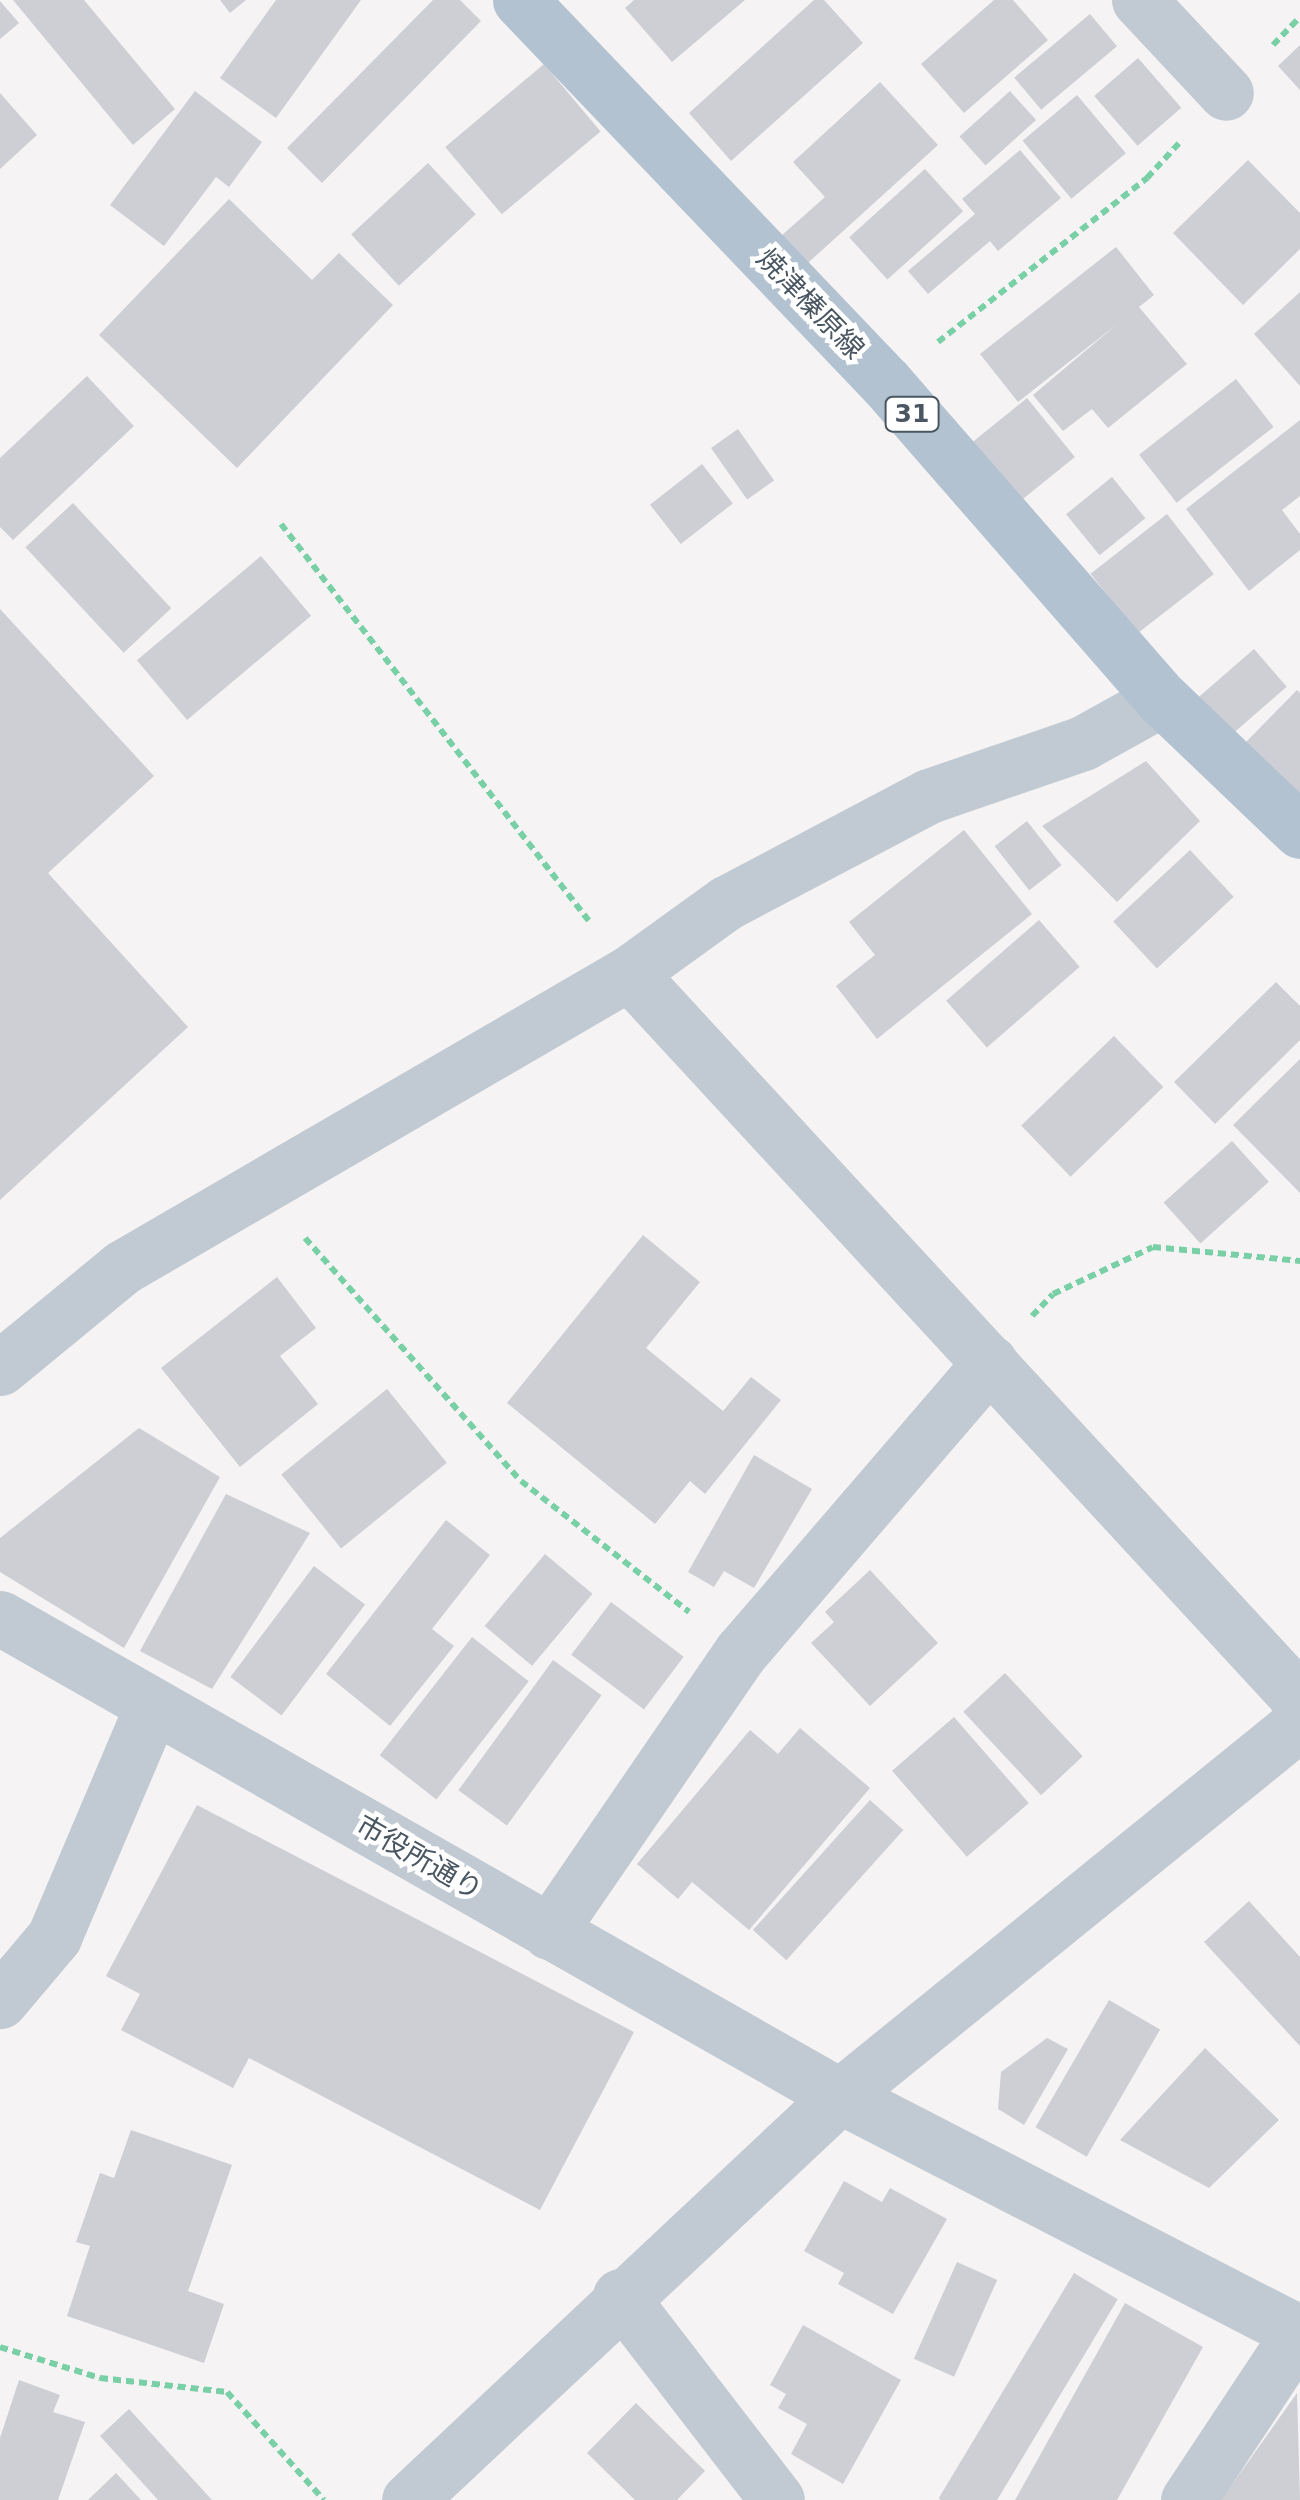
<!DOCTYPE html>
<html>
<head>
<meta charset="utf-8">
<style>
	body { margin:0 }
	#map { position:relative; width:1300px; height:2500px; overflow:hidden; background:#f5f3f3; font-family:"DejaVu Sans","Noto Sans JP",sans-serif }
	div>[style] { position:absolute }
	.building>* { inset:0; background:#cdcfd5; transform-origin:0 0 }
	.path>* { height:6px; margin-top:-3px; transform-origin:0; background:repeating-linear-gradient(90deg,#7ad0a6 0 8px,transparent 0 13px) }
	.minor>* { height:55px; margin:-27.5px; padding:0 27.5px; transform-origin:27.5px; border-radius:27.5px; background:#c1cad2 }
	.tertiary>* { height:55px; margin:-27.5px; padding:0 27.5px; transform-origin:27.5px; border-radius:27.5px; background:#c1cad2 }
	.primary>* { height:55px; margin:-27.5px; padding:0 27.5px; transform-origin:27.5px; border-radius:27.5px; background:#b3c2d1 }
	span { translate:-50% -50%; white-space:nowrap; text-align:center; line-height:1.15; -webkit-text-stroke:9px #fff; paint-order:stroke }
	.shield-label span { padding:2px 8px; background:#fff; border:2px solid; border-radius:8px; -webkit-text-stroke-width:0 }
	.shield-label { font-size:25px; color:#4a5661; font-weight:700 }
	.street-label { font-size:28px; color:#4a5661 }
</style>
</head>
<body>
<div id="map">
	<div class="building">
		<i style="clip-path:polygon(13px 0,84px 0,175px 109px,133px 145px)"></i>
		<i style="clip-path:polygon(220px 0,246px 0,230px 13px)"></i>
		<i style="clip-path:polygon(276px 0,361px 0,276px 118px,220px 78px)"></i>
		<i style="clip-path:polygon(433px 0,460px 0,481px 21px,322px 183px,287px 148px)"></i>
		<i style="clip-path:polygon(634px 0,745px 0,672px 62px,625px 8px)"></i>
		<i style="clip-path:polygon(814px 0,824px 0,863px 43px,731px 161px,689px 113px)"></i>
		<i style="clip-path:polygon(994px 0,1013px 0,1048px 40px,964px 113px,921px 64px)"></i>
		<i style="clip-path:polygon(0 1px,19px 23px,0 39px)"></i>
		<i style="left:1090px;top:14px;width:42px;height:99px;rotate:50deg"></i>
		<i style="clip-path:polygon(1300px 45px,1300px 90px,1278px 66px)"></i>
		<i style="left:1138px;top:58px;width:66px;height:58px;rotate:49deg"></i>
		<i style="left:544px;top:64px;width:88px;height:129px;rotate:50deg"></i>
		<i style="clip-path:polygon(880px 82px,938px 145px,798px 272px,772px 244px,825px 197px,793px 162px)"></i>
		<i style="clip-path:polygon(195px 91px,262px 142px,229px 187px,216px 177px,164px 246px,110px 205px)"></i>
		<i style="left:1010px;top:91px;width:39px;height:68px;rotate:48deg"></i>
		<i style="clip-path:polygon(0 93px,37px 135px,0 169px)"></i>
		<i style="left:1077px;top:95px;width:76px;height:71px;rotate:50deg"></i>
		<i style="clip-path:polygon(1020px 150px,1061px 198px,998px 251px,990px 241px,928px 294px,908px 271px,975px 214px,962px 199px)"></i>
		<i style="clip-path:polygon(1248px 160px,1300px 213px,1300px 249px,1243px 305px,1173px 233px)"></i>
		<i style="left:428px;top:163px;width:70px;height:105px;rotate:47deg"></i>
		<i style="left:925px;top:169px;width:57px;height:102px;rotate:48deg"></i>
		<i style="clip-path:polygon(229px 199px,312px 280px,339px 253px,393px 305px,237px 468px,99px 335px)"></i>
		<i style="clip-path:polygon(1116px 247px,1154px 295px,1139px 307px,1187px 364px,1108px 428px,1092px 409px,1063px 431px,1033px 395px,1116px 325px,1018px 402px,980px 354px)"></i>
		<i style="clip-path:polygon(1300px 292px,1300px 386px,1254px 334px)"></i>
		<i style="clip-path:polygon(87px 376px,134px 426px,13px 540px,0 527px,0 458px)"></i>
		<i style="left:1236px;top:379px;width:61px;height:123px;rotate:52deg"></i>
		<i style="left:1027px;top:398px;width:76px;height:72px;rotate:51deg"></i>
		<i style="clip-path:polygon(1300px 420px,1300px 496px,1282px 510px,1300px 534px,1300px 550px,1249px 591px,1186px 509px)"></i>
		<i style="left:738px;top:429px;width:63px;height:33px;rotate:55deg"></i>
		<i style="left:702px;top:464px;width:50px;height:66px;rotate:52deg"></i>
		<i style="left:1112px;top:477px;width:53px;height:59px;rotate:51deg"></i>
		<i style="left:73px;top:503px;width:144px;height:65px;rotate:47deg"></i>
		<i style="left:1167px;top:514px;width:76px;height:97px;rotate:52deg"></i>
		<i style="left:261px;top:556px;width:78px;height:162px;rotate:50deg"></i>
		<i style="clip-path:polygon(0 609px,154px 776px,48px 873px,188px 1027px,0 1200px)"></i>
		<i style="left:1254px;top:649px;width:50px;height:74px;rotate:49deg"></i>
		<i style="clip-path:polygon(1297px 690px,1300px 693px,1300px 797px,1245px 743px)"></i>
		<i style="clip-path:polygon(1146px 761px,1200px 821px,1117px 902px,1042px 826px)"></i>
		<i style="left:1027px;top:821px;width:56px;height:41px;rotate:52deg"></i>
		<i style="clip-path:polygon(964px 830px,1032px 914px,877px 1039px,836px 986px,875px 955px,849px 922px)"></i>
		<i style="left:1190px;top:850px;width:64px;height:105px;rotate:47deg"></i>
		<i style="left:1039px;top:920px;width:62px;height:123px;rotate:49deg"></i>
		<i style="clip-path:polygon(1276px 982px,1300px 1006px,1300px 1040px,1215px 1124px,1174px 1082px)"></i>
		<i style="left:1114px;top:1036px;width:71px;height:129px;rotate:46deg"></i>
		<i style="clip-path:polygon(1300px 1059px,1300px 1193px,1233px 1125px)"></i>
		<i style="left:1232px;top:1141px;width:55px;height:92px;rotate:48deg"></i>
		<i style="clip-path:polygon(643px 1235px,700px 1282px,646px 1348px,723px 1411px,751px 1377px,781px 1400px,705px 1494px,690px 1481px,655px 1524px,507px 1403px)"></i>
		<i style="clip-path:polygon(277px 1277px,316px 1328px,280px 1356px,318px 1404px,240px 1467px,161px 1368px)"></i>
		<i style="left:387px;top:1389px;width:95px;height:136px;rotate:51deg"></i>
		<i style="clip-path:polygon(139px 1428px,220px 1477px,124px 1648px,0 1572px,0 1538px)"></i>
		<i style="clip-path:polygon(754px 1455px,812px 1489px,754px 1588px,724px 1571px,714px 1587px,688px 1572px)"></i>
		<i style="clip-path:polygon(226px 1494px,310px 1533px,212px 1689px,140px 1651px)"></i>
		<i style="clip-path:polygon(446px 1520px,490px 1555px,432px 1629px,454px 1646px,390px 1726px,326px 1674px)"></i>
		<i style="left:545px;top:1554px;width:62px;height:94px;rotate:40deg"></i>
		<i style="left:314px;top:1566px;width:64px;height:139px;rotate:37deg"></i>
		<i style="clip-path:polygon(870px 1570px,938px 1643px,870px 1706px,811px 1643px,834px 1622px,825px 1612px)"></i>
		<i style="left:611px;top:1602px;width:91px;height:66px;rotate:37deg"></i>
		<i style="left:472px;top:1637px;width:72px;height:150px;rotate:38deg"></i>
		<i style="left:553px;top:1660px;width:60px;height:161px;rotate:36deg"></i>
		<i style="left:1005px;top:1673px;width:114px;height:57px;rotate:47deg"></i>
		<i style="left:954px;top:1717px;width:114px;height:82px;rotate:49deg"></i>
		<i style="clip-path:polygon(800px 1728px,870px 1788px,749px 1930px,692px 1882px,678px 1899px,637px 1864px,750px 1730px,778px 1754px)"></i>
		<i style="left:870px;top:1800px;width:45px;height:175px;rotate:42deg"></i>
		<i style="clip-path:polygon(197px 1805px,634px 2032px,540px 2210px,249px 2058px,233px 2088px,121px 2030px,140px 1994px,106px 1976px)"></i>
		<i style="clip-path:polygon(1249px 1901px,1300px 1957px,1300px 2046px,1204px 1942px)"></i>
		<i style="left:1109px;top:2000px;width:59px;height:147px;rotate:30deg"></i>
		<i style="clip-path:polygon(1047px 2038px,1068px 2049px,1024px 2125px,998px 2109px,1001px 2072px)"></i>
		<i style="clip-path:polygon(1205px 2048px,1279px 2120px,1209px 2188px,1120px 2140px)"></i>
		<i style="clip-path:polygon(131px 2130px,232px 2165px,188px 2291px,224px 2304px,204px 2363px,67px 2316px,90px 2246px,76px 2242px,100px 2173px,114px 2178px)"></i>
		<i style="clip-path:polygon(844px 2181px,882px 2202px,890px 2188px,947px 2219px,893px 2314px,838px 2284px,844px 2273px,804px 2251px)"></i>
		<i style="left:957px;top:2262px;width:44px;height:106px;rotate:24deg"></i>
		<i style="left:1074px;top:2273px;width:51px;height:263px;rotate:31deg"></i>
		<i style="clip-path:polygon(1125px 2303px,1203px 2347px,1117px 2500px,1015px 2500px)"></i>
		<i style="clip-path:polygon(803px 2325px,901px 2380px,843px 2484px,791px 2454px,807px 2424px,778px 2408px,786px 2394px,770px 2385px)"></i>
		<i style="clip-path:polygon(19px 2380px,60px 2395px,53px 2412px,85px 2422px,58px 2500px,0 2500px,0 2438px)"></i>
		<i style="clip-path:polygon(1297px 2393px,1300px 2500px,1221px 2500px)"></i>
		<i style="clip-path:polygon(636px 2403px,705px 2471px,677px 2500px,635px 2500px,587px 2453px)"></i>
		<i style="clip-path:polygon(129px 2409px,212px 2500px,158px 2500px,100px 2436px)"></i>
		<i style="clip-path:polygon(116px 2473px,141px 2500px,88px 2500px)"></i>
	</div>
	<div class="path">
		<i style="left:1273px;top:45px;width:39px;rotate:-46deg"></i>
		<i style="left:938px;top:342px;width:266px;rotate:-38.1deg"></i>
		<i style="left:1147px;top:178px;width:52px;rotate:-47.4deg"></i>
		<i style="left:281px;top:524px;width:502px;rotate:52.2deg"></i>
		<i style="left:305px;top:1238px;width:325px;rotate:48.4deg"></i>
		<i style="left:521px;top:1481px;width:213px;rotate:37.9deg"></i>
		<i style="left:1032px;top:1316px;width:30px;rotate:-46deg"></i>
		<i style="left:1053px;top:1294px;width:110px;rotate:-25.2deg"></i>
		<i style="left:1153px;top:1247px;width:148px;rotate:5.4deg"></i>
		<i style="left:0;top:2347px;width:105px;rotate:17.2deg"></i>
		<i style="left:100px;top:2378px;width:128px;rotate:6.3deg"></i>
		<i style="left:227px;top:2392px;width:145px;rotate:48.1deg"></i>
	</div>
	<div class="minor">
		<i style="left:1139px;top:0;width:127px;rotate:46.9deg"></i>
		<i style="left:0;top:1618px;width:966px;rotate:29.64deg"></i>
		<i style="left:840px;top:2096px;width:517px;rotate:27.26deg"></i>
		<i style="left:549px;top:1932px;width:340px;rotate:-55.6deg"></i>
		<i style="left:741px;top:1652px;width:382px;rotate:-49.3deg"></i>
		<i style="left:0;top:2001px;width:84px;rotate:-49.8deg"></i>
		<i style="left:54px;top:1937px;width:251px;rotate:-67deg"></i>
		<i style="left:620px;top:2296px;width:257px;rotate:52.4deg"></i>
		<i style="left:1188px;top:2500px;width:201px;rotate:-56.5deg"></i>
	</div>
	<div class="tertiary">
		<i style="left:629px;top:973px;width:989px;rotate:47.29deg"></i>
		<i style="left:0;top:1368px;width:159px;rotate:-39.4deg"></i>
		<i style="left:123px;top:1267px;width:585px;rotate:-30.16deg"></i>
		<i style="left:629px;top:973px;width:120px;rotate:-35.8deg"></i>
		<i style="left:726px;top:903px;width:229px;rotate:-27.8deg"></i>
		<i style="left:929px;top:796px;width:163px;rotate:-19deg"></i>
		<i style="left:1083px;top:743px;width:90px;rotate:-29.1deg"></i>
		<i style="left:409px;top:2500px;width:591px;rotate:-43.15deg"></i>
		<i style="left:840px;top:2096px;width:592px;rotate:-39.04deg"></i>
	</div>
	<div class="primary">
		<i style="left:520px;top:0;width:530px;rotate:46.3deg"></i>
		<i style="left:886px;top:383px;width:420px;rotate:48.9deg"></i>
		<i style="left:1162px;top:699px;width:191px;rotate:43.7deg"></i>
	</div>
	<div class="shield-label">
		<span style="left:912px;top:414px">31</span>
	</div>
	<div class="street-label">
		<span style="left:810px;top:304px;rotate:46deg">焼津榛原線</span>
		<span style="left:419px;top:1858px;rotate:30deg">市役所通り</span>
	</div>
</div>
</body>
</html>
